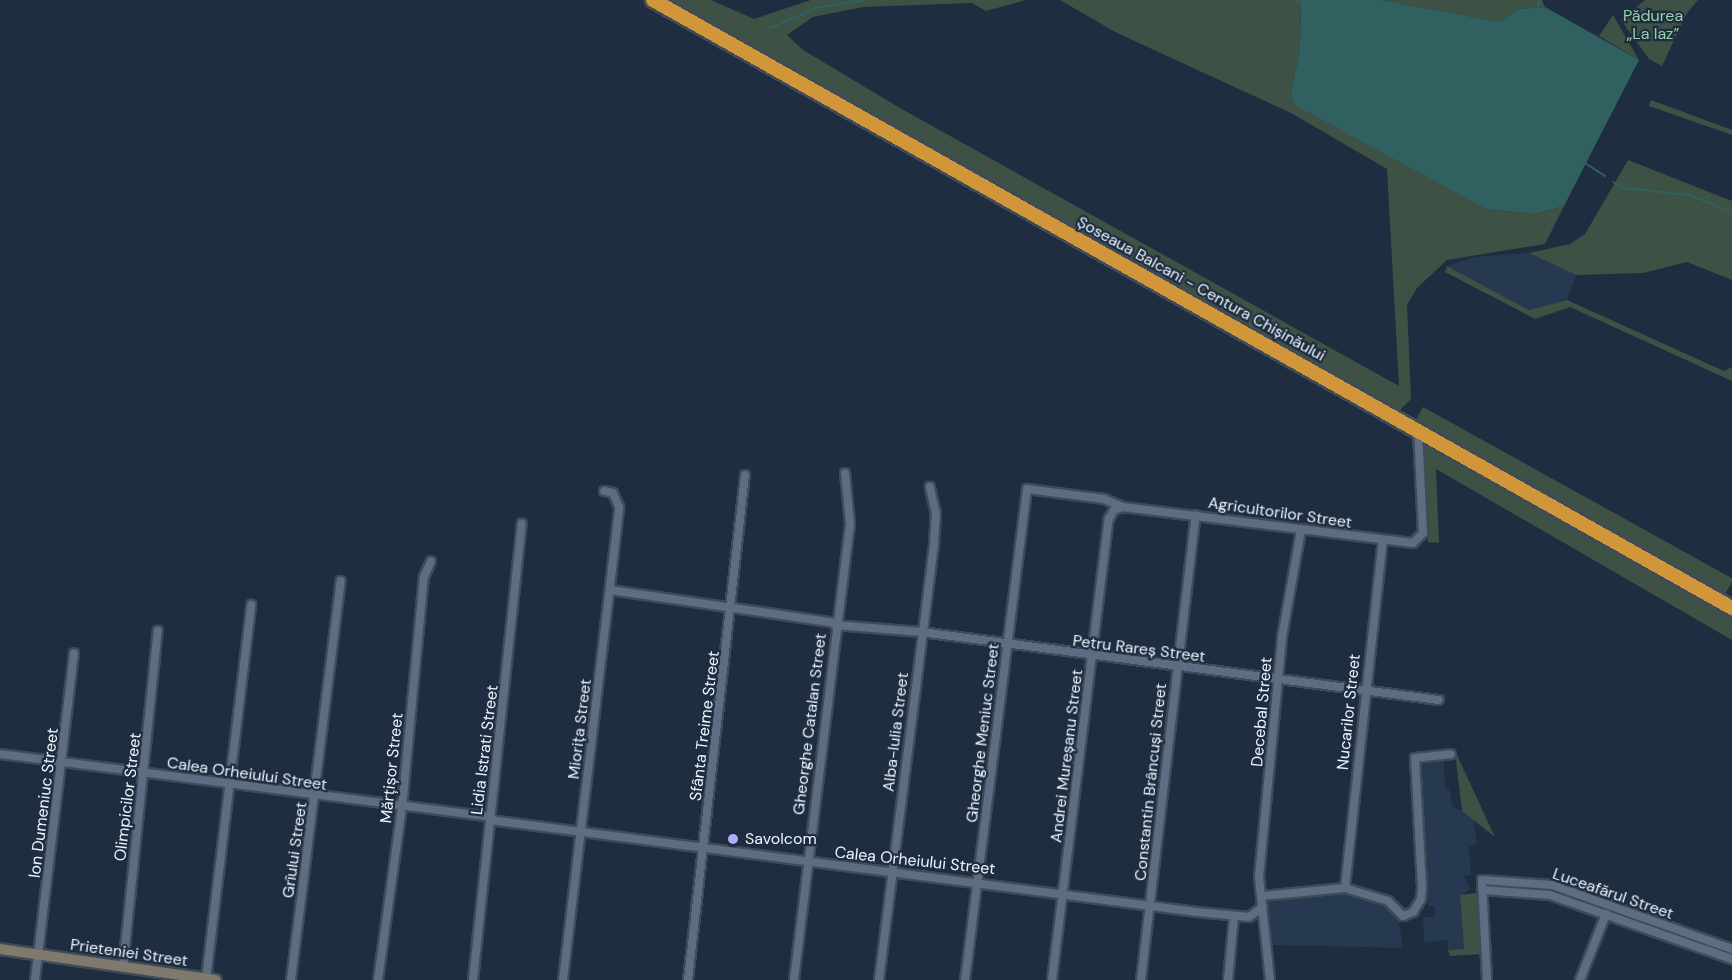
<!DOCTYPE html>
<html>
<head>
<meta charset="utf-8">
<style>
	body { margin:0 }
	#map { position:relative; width:1732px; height:980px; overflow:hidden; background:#1e2d3f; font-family:"DM Sans",sans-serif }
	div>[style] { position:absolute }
	.built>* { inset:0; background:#263950 }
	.green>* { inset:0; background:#3e5145; transform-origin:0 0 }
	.water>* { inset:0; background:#316061 }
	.stream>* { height:2px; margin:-1px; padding:0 1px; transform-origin:1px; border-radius:1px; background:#316061 }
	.roads { filter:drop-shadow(2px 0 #3f4b59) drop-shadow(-2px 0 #3f4b59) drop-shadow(0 2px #3f4b59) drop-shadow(0 -2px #3f4b59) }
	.street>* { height:8px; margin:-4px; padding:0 4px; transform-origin:4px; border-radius:4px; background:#5d6e83 }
	.secondary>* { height:10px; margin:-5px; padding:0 5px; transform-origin:5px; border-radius:5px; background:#807a6d }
	.highway>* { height:14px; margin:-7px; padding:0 7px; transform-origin:7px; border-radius:7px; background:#d1953a }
	.dots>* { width:16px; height:16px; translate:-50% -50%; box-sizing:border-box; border:3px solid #1e2d3f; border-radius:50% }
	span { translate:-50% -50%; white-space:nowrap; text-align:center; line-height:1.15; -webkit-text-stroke:4.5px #1e2d3f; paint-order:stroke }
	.park-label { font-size:16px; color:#99d3ad }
	.street-label { font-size:16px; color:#ecf4fe }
	.poi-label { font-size:16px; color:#ecf4fe }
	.left { translate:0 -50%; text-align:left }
</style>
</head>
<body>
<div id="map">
	<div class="built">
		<i style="clip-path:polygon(1529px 253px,1576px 275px,1567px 300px,1529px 310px,1447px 266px,1474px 257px)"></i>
		<i style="clip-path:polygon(1444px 758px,1445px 789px,1449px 789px,1453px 807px,1473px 815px,1477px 844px,1469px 846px,1471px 875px,1463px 876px,1471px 889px,1460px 896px,1464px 949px,1448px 950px,1447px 940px,1424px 942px,1423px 917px,1434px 917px,1435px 907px,1428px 906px,1418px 759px)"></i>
		<i style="clip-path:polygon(1342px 892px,1385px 902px,1398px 915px,1403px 948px,1271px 945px,1268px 901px)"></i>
	</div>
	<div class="green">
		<i style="clip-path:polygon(661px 0,711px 0,754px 19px,811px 0,1026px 0,986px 11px,972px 3px,863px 7px,813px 17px,787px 35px,803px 50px,900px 108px,1399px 386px,1387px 169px,1291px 113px,1117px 33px,1060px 0,1301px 0,1300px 46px,1291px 95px,1486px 209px,1534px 214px,1564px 206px,1545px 244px,1447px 260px,1417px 288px,1407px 305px,1411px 399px,1396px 414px)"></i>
		<i style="clip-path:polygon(1382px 0,1542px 0,1545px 7px,1518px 9px,1500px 22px)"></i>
		<i style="clip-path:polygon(1645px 0,1698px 0,1687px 13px,1662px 66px,1649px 59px,1621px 20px)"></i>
		<i style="clip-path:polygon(1613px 15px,1639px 60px,1599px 36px)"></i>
		<i style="clip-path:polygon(1651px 100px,1732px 130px,1732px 135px,1649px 106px)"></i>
		<i style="clip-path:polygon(1628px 160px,1732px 201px,1732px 280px,1687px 262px,1643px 273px,1576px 275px,1529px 253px,1570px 244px,1585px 234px)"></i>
		<i style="clip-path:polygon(1447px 266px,1529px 310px,1567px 300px,1724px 371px,1732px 367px,1732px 381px,1570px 307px,1535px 319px,1445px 272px)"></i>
		<i style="left:1423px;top:407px;width:355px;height:18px;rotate:29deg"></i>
		<i style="clip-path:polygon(1424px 445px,1732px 618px,1732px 640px,1436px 469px,1439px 543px,1428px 542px)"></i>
		<i style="clip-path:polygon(1455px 751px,1495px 837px,1462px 811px)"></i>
		<i style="clip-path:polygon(1505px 883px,1567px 893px,1732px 956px,1566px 896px,1505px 887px)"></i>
		<i style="clip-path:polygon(1477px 893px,1482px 954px,1450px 956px,1448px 950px,1464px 949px,1460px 895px)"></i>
	</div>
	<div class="water">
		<i style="clip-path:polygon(1301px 0,1382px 0,1500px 22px,1518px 9px,1545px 7px,1639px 60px,1564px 206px,1534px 214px,1486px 209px,1295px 105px,1291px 95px,1300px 46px)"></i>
	</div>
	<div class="stream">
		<i style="left:1294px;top:0;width:9px;rotate:21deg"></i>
		<i style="left:1538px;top:9px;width:9px;rotate:-84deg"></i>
		<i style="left:770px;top:28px;width:51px;rotate:-23.1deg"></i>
		<i style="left:817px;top:8px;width:46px;rotate:-10.1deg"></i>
		<i style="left:1585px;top:163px;width:24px;rotate:33deg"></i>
		<i style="left:1613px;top:182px;width:12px;rotate:31deg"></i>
		<i style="left:1623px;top:188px;width:66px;rotate:6.1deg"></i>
		<i style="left:1689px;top:195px;width:46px;rotate:21.6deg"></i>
	</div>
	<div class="roads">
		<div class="street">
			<i style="left:610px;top:590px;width:227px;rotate:8.3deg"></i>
			<i style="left:835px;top:625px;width:86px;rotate:4.7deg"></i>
			<i style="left:921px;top:632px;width:522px;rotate:7.48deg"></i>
			<i style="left:0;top:754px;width:495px;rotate:7.3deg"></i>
			<i style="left:490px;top:820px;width:713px;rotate:7.41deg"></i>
			<i style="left:1197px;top:912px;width:52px;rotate:5.5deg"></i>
			<i style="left:1249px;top:917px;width:17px;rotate:-36deg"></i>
			<i style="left:1345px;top:888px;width:350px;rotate:-83.8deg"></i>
			<i style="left:1483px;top:890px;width:67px;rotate:4.3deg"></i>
			<i style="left:1550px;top:895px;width:193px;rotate:19.4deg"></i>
			<i style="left:1262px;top:896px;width:83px;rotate:-5.5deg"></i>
			<i style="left:1345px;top:888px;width:45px;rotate:16.8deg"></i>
			<i style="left:1388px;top:901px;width:21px;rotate:45deg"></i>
			<i style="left:1403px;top:916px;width:11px;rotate:-22deg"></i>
			<i style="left:1413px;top:912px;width:15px;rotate:-58deg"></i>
			<i style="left:1421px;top:899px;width:12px;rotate:-85deg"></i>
			<i style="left:1422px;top:887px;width:129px;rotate:-93.1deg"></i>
			<i style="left:1415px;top:758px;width:36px;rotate:-6deg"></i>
			<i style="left:123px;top:967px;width:338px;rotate:-84.1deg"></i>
			<i style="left:206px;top:979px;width:377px;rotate:-83.1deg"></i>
			<i style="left:35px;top:980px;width:329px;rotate:-83.2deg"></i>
			<i style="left:291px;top:980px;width:402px;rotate:-82.9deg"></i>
			<i style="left:378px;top:980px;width:174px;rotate:-82.1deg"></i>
			<i style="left:402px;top:808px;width:232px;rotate:-84.6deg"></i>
			<i style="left:424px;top:577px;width:17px;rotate:-66deg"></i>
			<i style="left:473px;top:980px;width:459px;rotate:-83.9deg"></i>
			<i style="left:563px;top:980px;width:476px;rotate:-83.2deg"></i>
			<i style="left:619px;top:507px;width:15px;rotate:-113deg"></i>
			<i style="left:613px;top:493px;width:9px;rotate:-167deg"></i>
			<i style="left:688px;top:980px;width:508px;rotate:-83.56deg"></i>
			<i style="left:794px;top:980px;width:460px;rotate:-83deg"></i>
			<i style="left:850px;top:523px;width:50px;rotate:-95.7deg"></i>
			<i style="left:879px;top:980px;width:441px;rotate:-82.8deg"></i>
			<i style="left:934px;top:542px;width:28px;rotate:-86deg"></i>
			<i style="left:936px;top:514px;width:28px;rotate:-103deg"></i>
			<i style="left:965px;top:980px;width:495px;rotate:-82.8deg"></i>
			<i style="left:1027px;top:489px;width:78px;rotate:7.4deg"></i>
			<i style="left:1104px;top:499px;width:21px;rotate:23deg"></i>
			<i style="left:1123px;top:507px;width:292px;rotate:7.1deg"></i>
			<i style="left:1413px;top:543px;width:14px;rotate:-45deg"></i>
			<i style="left:1423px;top:533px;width:102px;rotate:-92.8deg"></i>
			<i style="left:1052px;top:980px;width:465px;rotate:-83deg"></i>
			<i style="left:1109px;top:519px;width:10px;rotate:-61deg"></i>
			<i style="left:1114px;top:510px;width:9px;rotate:-18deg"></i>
			<i style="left:1141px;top:980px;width:468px;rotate:-83.3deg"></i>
			<i style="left:1228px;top:980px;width:64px;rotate:-84.6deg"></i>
			<i style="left:1270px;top:980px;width:104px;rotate:-96.1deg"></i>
			<i style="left:1259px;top:877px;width:241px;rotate:-84.5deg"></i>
			<i style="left:1282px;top:637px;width:109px;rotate:-79.9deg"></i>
			<i style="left:1487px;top:980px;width:100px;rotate:-92.9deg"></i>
			<i style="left:1482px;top:880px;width:70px;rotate:4.1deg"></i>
			<i style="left:1552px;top:885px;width:191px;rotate:19.6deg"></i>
			<i style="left:1580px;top:980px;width:71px;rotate:-68.5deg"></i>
		</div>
		<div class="secondary">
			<i style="left:0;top:949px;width:218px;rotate:8.2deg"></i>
		</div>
		<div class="highway">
			<i style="left:653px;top:0;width:1239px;rotate:29.4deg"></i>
		</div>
	</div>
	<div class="dots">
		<i style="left:733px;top:839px;background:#b2adf9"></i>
	</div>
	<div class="park-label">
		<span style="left:1653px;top:25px">Pădurea<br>„La Iaz”</span>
	</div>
	<div class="street-label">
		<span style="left:1201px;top:289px;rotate:29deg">Șoseaua Balcani - Centura Chișinăului</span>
		<span style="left:1280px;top:513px;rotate:8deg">Agricultorilor Street</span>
		<span style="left:1139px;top:649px;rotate:7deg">Petru Rareș Street</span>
		<span style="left:1262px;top:712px;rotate:-85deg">Decebal Street</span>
		<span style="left:1349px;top:712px;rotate:-84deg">Nucarilor Street</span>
		<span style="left:810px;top:724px;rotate:-83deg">Gheorghe Catalan Street</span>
		<span style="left:705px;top:726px;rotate:-83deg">Sfânta Treime Street</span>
		<span style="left:580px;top:729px;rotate:-83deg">Miorița Street</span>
		<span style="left:896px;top:732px;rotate:-83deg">Alba-Iulia Street</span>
		<span style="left:983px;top:733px;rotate:-83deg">Gheorghe Meniuc Street</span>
		<span style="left:485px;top:750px;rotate:-83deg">Lidia Istrati Street</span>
		<span style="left:1067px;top:756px;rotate:-83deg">Andrei Mureșanu Street</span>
		<span style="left:392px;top:768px;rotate:-84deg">Mărțișor Street</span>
		<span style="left:247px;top:774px;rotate:8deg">Calea Orheiului Street</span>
		<span style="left:1151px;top:782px;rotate:-84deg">Constantin Brâncuși Street</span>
		<span style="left:128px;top:797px;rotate:-83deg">Olimpicilor Street</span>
		<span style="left:44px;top:803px;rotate:-83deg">Ion Dumeniuc Street</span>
		<span style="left:295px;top:850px;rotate:-82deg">Grîului Street</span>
		<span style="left:915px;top:861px;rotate:6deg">Calea Orheiului Street</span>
		<span style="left:1613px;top:894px;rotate:19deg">Luceafărul Street</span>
		<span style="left:129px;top:953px;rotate:8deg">Prieteniei Street</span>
	</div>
	<div class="poi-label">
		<span class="left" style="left:745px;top:839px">Savolcom</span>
	</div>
</div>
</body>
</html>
